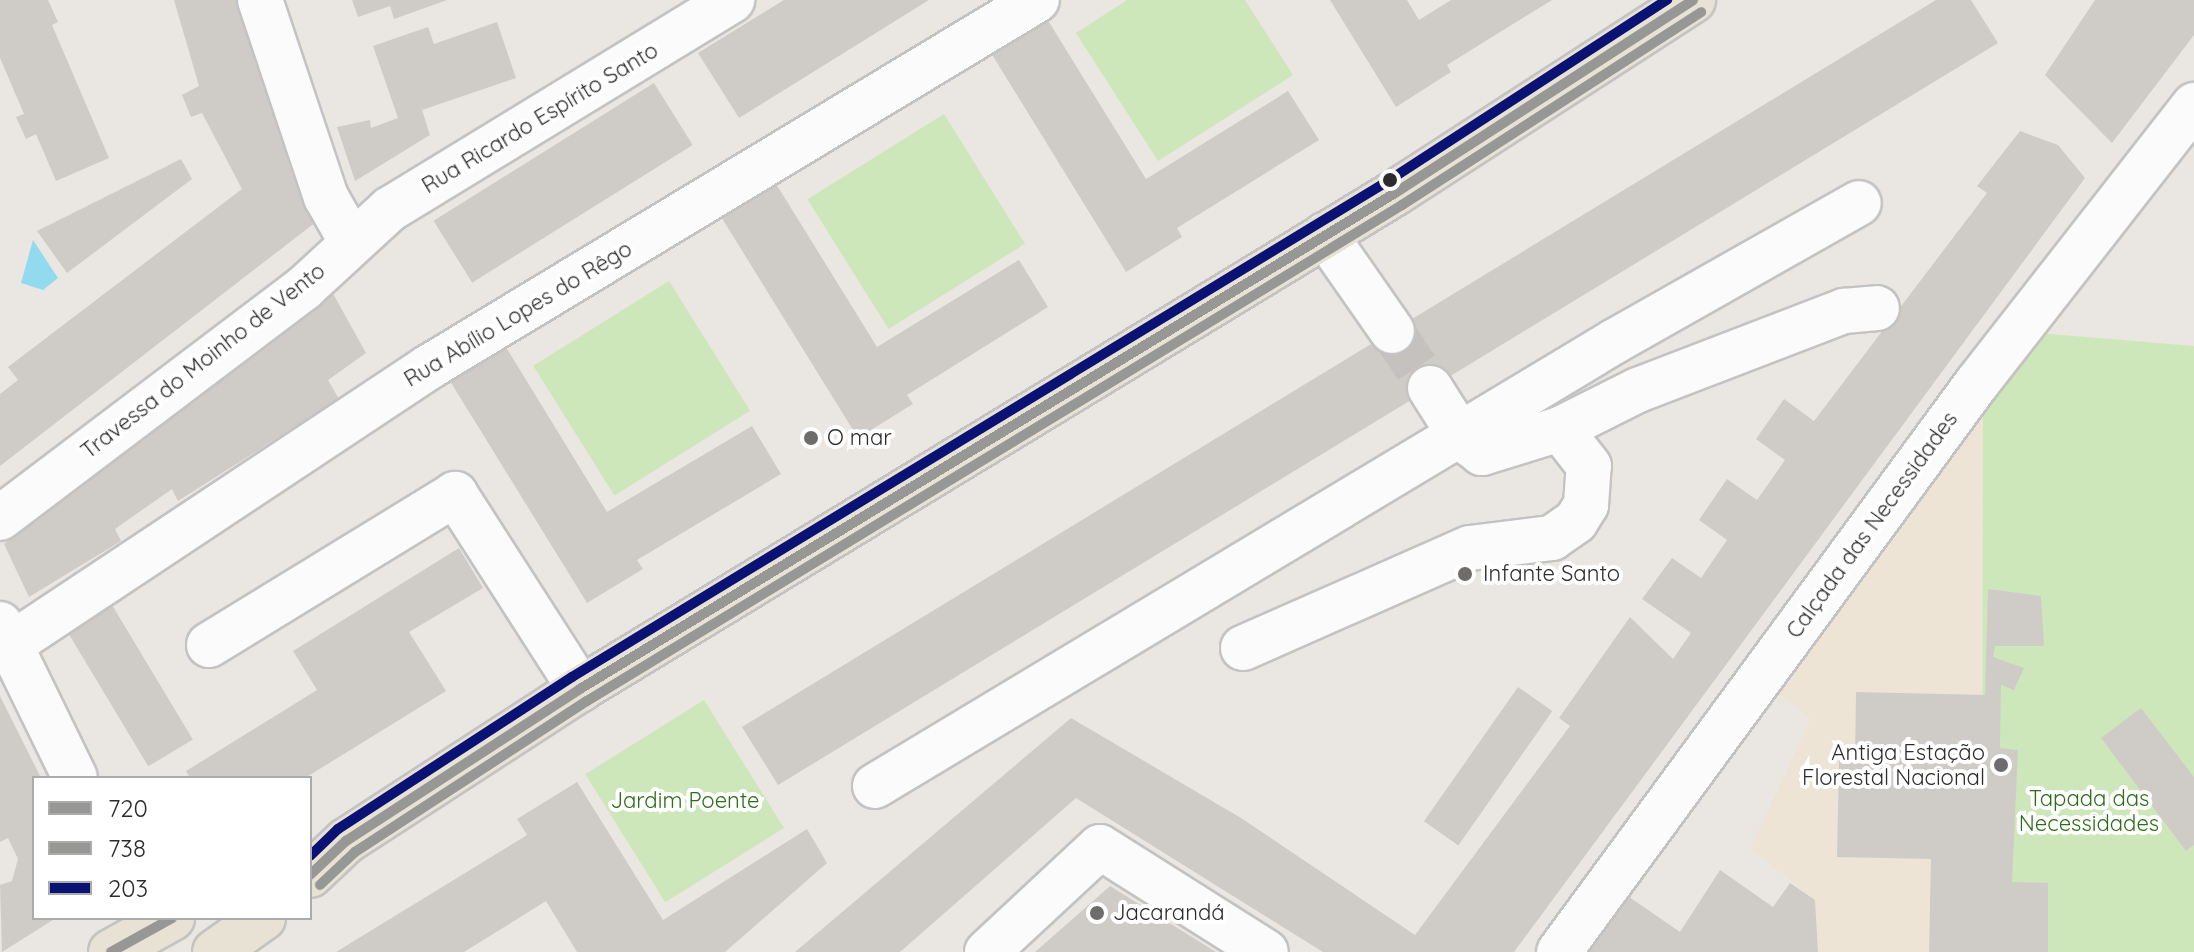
<!DOCTYPE html>
<html>
<head>
<meta charset="utf-8">
<style>
	body { margin:0 }
	#map { position:relative; width:2194px; height:952px; overflow:hidden; background:#eae6e2; font-family:Quicksand,sans-serif }
	div>[style] { position:absolute }
	.education>* { inset:0; background:#ede4d6 }
	.green>* { inset:0; background:#cee7ba; transform-origin:0 0 }
	.water>* { inset:0; background:#92dbef }
	.building>* { inset:0; background:#cfccc8; transform-origin:0 0 }
	.minor-tunnel>* { height:44px; margin-top:-22px; transform-origin:0; background:repeating-linear-gradient(90deg,#c4c1be 0 44px,transparent 0 66px) }
	.roads { filter:drop-shadow(2px 0 #c4c3c3) drop-shadow(-2px 0 #c4c3c3) drop-shadow(0 2px #c4c3c3) drop-shadow(0 -2px #c4c3c3) }
	.minor>* { height:44px; margin:-22px; padding:0 22px; transform-origin:22px; border-radius:22px; background:#fcfbfb }
	.major>* { height:44px; margin:-22px; padding:0 22px; transform-origin:22px; border-radius:22px; background:#e8e2d4 }
	.bus-1>* { height:10px; margin:-5px; padding:0 5px; transform-origin:5px; border-radius:5px; background:#979796 }
	.bus-2>* { height:10px; margin:-5px; padding:0 5px; transform-origin:5px; border-radius:5px; background:#979796 }
	.bus-3>* { height:10px; margin:-5px; padding:0 5px; transform-origin:5px; border-radius:5px; background:#0a1274 }
	.dots>* { width:22px; height:22px; translate:-50% -50%; box-sizing:border-box; border:4px solid #fff; border-radius:50% }
	span { translate:-50% -50%; white-space:nowrap; text-align:center; line-height:1.15; -webkit-text-stroke:8px #fff; paint-order:stroke }
	.street-label { font-size:22px; color:#2c2c2c }
	.poi-label { font-size:22px; color:#2c2c2c }
	.left { translate:0 -50%; text-align:left }
	.right { translate:-100% -50%; text-align:right }
	.park-label { font-size:22px; color:#2d6e18 }
	.legend { position:absolute; left:32px; top:776px; width:280px; height:144px; box-sizing:border-box; background:#fff; border:2px solid #ababab; margin:0; padding:10px 14px; list-style:none; font-size:24px; color:#2c2c2c }
	.legend li { display:flex; align-items:center; gap:16px; height:40px }
	.legend b { width:40px; border:2px solid #ababab }
</style>
</head>
<body>
<div id="map">
	<div class="education">
		<i style="clip-path:polygon(1983px 416px,1982px 952px,1818px 952px,1815px 900px,1750px 848px,1811px 719px,1774px 690px)"></i>
	</div>
	<div class="green">
		<i style="clip-path:polygon(1127px 0,1245px 0,1293px 75px,1158px 161px,1076px 33px)"></i>
		<i style="left:944px;top:114px;width:153px;height:161px;rotate:58deg"></i>
		<i style="left:669px;top:281px;width:153px;height:160px;rotate:58deg"></i>
		<i style="clip-path:polygon(2038px 333px,2194px 346px,2194px 952px,1982px 952px,1983px 416px)"></i>
		<i style="left:704px;top:700px;width:151px;height:140px;rotate:58deg"></i>
	</div>
	<div class="water">
		<i style="clip-path:polygon(33px 240px,58px 278px,43px 290px,21px 283px)"></i>
	</div>
	<div class="building">
		<i style="clip-path:polygon(0 0,48px 0,58px 22px,52px 25px,109px 158px,56px 181px,36px 134px,26px 139px,16px 117px,24px 114px,0 58px)"></i>
		<i style="clip-path:polygon(174px 0,239px 0,316px 222px,0 466px,0 394px,18px 380px,8px 367px,242px 189px,202px 113px,191px 117px,182px 95px,199px 86px)"></i>
		<i style="clip-path:polygon(352px 0,447px 0,394px 19px,390px 6px,358px 17px)"></i>
		<i style="clip-path:polygon(784px 0,929px 0,739px 118px,698px 53px)"></i>
		<i style="clip-path:polygon(1330px 0,1407px 0,1419px 20px,1451px 0,1552px 0,1447px 65px,1451px 72px,1396px 107px)"></i>
		<i style="clip-path:polygon(1936px 0,1971px 0,1998px 43px,778px 785px,742px 727px)"></i>
		<i style="clip-path:polygon(2095px 0,2194px 0,2194px 35px,2112px 143px,2045px 75px)"></i>
		<i style="clip-path:polygon(1039px 6px,1146px 179px,1288px 91px,1319px 140px,1177px 228px,1182px 237px,1126px 272px,983px 40px)"></i>
		<i style="clip-path:polygon(497px 22px,516px 78px,422px 110px,430px 135px,355px 181px,337px 127px,370px 120px,371px 128px,398px 118px,373px 46px,428px 27px,434px 44px)"></i>
		<i style="left:654px;top:83px;width:73px;height:260px;rotate:58deg"></i>
		<i style="clip-path:polygon(2020px 131px,2058px 145px,2085px 178px,1514px 952px,1323px 952px,1076px 798px,900px 952px,795px 952px,1071px 718px,1241px 818px,1415px 935px,1570px 726px,1559px 718px,1630px 617px,1673px 659px,1691px 633px,1642px 599px,1672px 558px,1701px 578px,1727px 540px,1699px 520px,1727px 479px,1757px 500px,1785px 460px,1756px 439px,1784px 399px,1814px 421px,1987px 193px,1977px 186px)"></i>
		<i style="clip-path:polygon(181px 159px,192px 179px,67px 273px,37px 231px)"></i>
		<i style="clip-path:polygon(770px 174px,877px 347px,1019px 260px,1048px 307px,907px 395px,913px 404px,858px 438px,715px 207px)"></i>
		<i style="clip-path:polygon(331px 290px,366px 353px,328px 380px,339px 399px,178px 501px,172px 489px,115px 529px,121px 541px,29px 597px,4px 544px)"></i>
		<i style="clip-path:polygon(501px 339px,607px 512px,752px 426px,781px 474px,637px 560px,643px 569px,587px 603px,445px 373px)"></i>
		<i style="clip-path:polygon(459px 548px,483px 588px,409px 632px,446px 691px,305px 778px,190px 778px,186px 771px,317px 690px,293px 651px)"></i>
		<i style="clip-path:polygon(1988px 589px,2041px 596px,2044px 646px,1995px 646px,1993px 657px,2024px 668px,2014px 690px,2001px 685px,2000px 748px,2018px 750px,2012px 882px,2048px 883px,2048px 952px,1929px 952px,1931px 859px,1837px 857px,1839px 760px,1855px 761px,1856px 692px,1985px 695px)"></i>
		<i style="left:112px;top:605px;width:157px;height:52px;rotate:59deg"></i>
		<i style="left:1518px;top:687px;width:42px;height:164px;rotate:35deg"></i>
		<i style="clip-path:polygon(0 696px,41px 778px,34px 778px,34px 918px,56px 918px,2px 952px,0 885px,12px 881px,18px 859px,8px 838px,0 842px)"></i>
		<i style="clip-path:polygon(2141px 708px,2194px 777px,2194px 845px,2186px 851px,2101px 738px)"></i>
		<i style="clip-path:polygon(577px 782px,663px 920px,807px 829px,827px 863px,725px 952px,577px 952px,546px 901px,464px 952px,336px 952px,527px 835px,517px 819px)"></i>
		<i style="clip-path:polygon(1720px 870px,1773px 907px,1790px 883px,1815px 900px,1818px 952px,1580px 952px,1622px 892px,1680px 932px)"></i>
		<i style="clip-path:polygon(1110px 886px,1216px 952px,1035px 952px)"></i>
	</div>
	<div class="minor-tunnel">
		<i style="left:1392px;top:331px;width:69px;rotate:56.3deg"></i>
	</div>
	<div class="roads">
		<div class="minor">
			<i style="left:260px;top:0;width:208px;rotate:71.5deg"></i>
			<i style="left:326px;top:197px;width:51px;rotate:60.4deg"></i>
			<i style="left:1325px;top:235px;width:117px;rotate:55.1deg"></i>
			<i style="left:1560px;top:429px;width:87px;rotate:-26.6deg"></i>
			<i style="left:1638px;top:390px;width:221px;rotate:-21deg"></i>
			<i style="left:1844px;top:311px;width:33px;rotate:-5deg"></i>
			<i style="left:0;top:518px;width:381px;rotate:-37.1deg"></i>
			<i style="left:304px;top:288px;width:117px;rotate:-42.6deg"></i>
			<i style="left:390px;top:209px;width:401px;rotate:-31.4deg"></i>
			<i style="left:0;top:624px;width:171px;rotate:64deg"></i>
			<i style="left:10px;top:645px;width:503px;rotate:-33.56deg"></i>
			<i style="left:429px;top:367px;width:710px;rotate:-31.12deg"></i>
			<i style="left:209px;top:645px;width:289px;rotate:-31.5deg"></i>
			<i style="left:455px;top:494px;width:232px;rotate:57.3deg"></i>
			<i style="left:1243px;top:648px;width:248px;rotate:-23.8deg"></i>
			<i style="left:1470px;top:548px;width:83px;rotate:-7deg"></i>
			<i style="left:1552px;top:538px;width:29px;rotate:-35deg"></i>
			<i style="left:1576px;top:521px;width:19px;rotate:-58deg"></i>
			<i style="left:1586px;top:505px;width:39px;rotate:-86deg"></i>
			<i style="left:1589px;top:466px;width:47px;rotate:-128.1deg"></i>
			<i style="left:1560px;top:429px;width:82px;rotate:162.9deg"></i>
			<i style="left:1482px;top:453px;width:26px;rotate:-143deg"></i>
			<i style="left:1461px;top:437px;width:58px;rotate:-122.3deg"></i>
			<i style="left:875px;top:786px;width:863px;rotate:-31.02deg"></i>
			<i style="left:1615px;top:341px;width:280px;rotate:-29.5deg"></i>
			<i style="left:987px;top:952px;width:154px;rotate:-42.9deg"></i>
			<i style="left:1100px;top:847px;width:196px;rotate:32.3deg"></i>
			<i style="left:1559px;top:952px;width:706px;rotate:-53.7deg"></i>
			<i style="left:1977px;top:383px;width:353px;rotate:-52deg"></i>
		</div>
		<div class="major">
			<i style="left:310px;top:875px;width:50px;rotate:-43.4deg"></i>
			<i style="left:346px;top:841px;width:279px;rotate:-33deg"></i>
			<i style="left:580px;top:689px;width:954px;rotate:-31.32deg"></i>
			<i style="left:1395px;top:193px;width:355px;rotate:-32.9deg"></i>
			<i style="left:111px;top:952px;width:70px;rotate:-29.1deg"></i>
			<i style="left:215px;top:952px;width:59px;rotate:-35.3deg"></i>
		</div>
	</div>
	<div class="bus-1">
		<i style="left:310px;top:875px;width:50px;rotate:-43.4deg"></i>
		<i style="left:346px;top:841px;width:279px;rotate:-33deg"></i>
		<i style="left:580px;top:689px;width:954px;rotate:-31.32deg"></i>
		<i style="left:1395px;top:193px;width:355px;rotate:-32.9deg"></i>
		<i style="left:111px;top:952px;width:70px;rotate:-29.1deg"></i>
	</div>
	<div class="bus-2">
		<i style="left:320px;top:885px;width:48px;rotate:-43.3deg"></i>
		<i style="left:355px;top:852px;width:277px;rotate:-33.1deg"></i>
		<i style="left:587px;top:701px;width:954px;rotate:-31.32deg"></i>
		<i style="left:1402px;top:205px;width:356px;rotate:-32.8deg"></i>
	</div>
	<div class="bus-3">
		<i style="left:310px;top:856px;width:39px;rotate:-44deg"></i>
		<i style="left:338px;top:829px;width:279px;rotate:-33deg"></i>
		<i style="left:572px;top:677px;width:955px;rotate:-31.29deg"></i>
		<i style="left:1388px;top:181px;width:333px;rotate:-33deg"></i>
	</div>
	<div class="dots">
		<i style="left:1390px;top:180px;background:#2c2c2c"></i>
		<i style="left:811px;top:438px;background:#6e6d6c"></i>
		<i style="left:1465px;top:574px;background:#6e6d6c"></i>
		<i style="left:2001px;top:765px;background:#6e6d6c"></i>
		<i style="left:1097px;top:913px;background:#6e6d6c"></i>
	</div>
	<div class="street-label">
		<span style="left:540px;top:118px;rotate:-31deg">Rua Ricardo Espírito Santo</span>
		<span style="left:518px;top:314px;rotate:-31deg">Rua Abílio Lopes do Rêgo</span>
		<span style="left:203px;top:361px;rotate:-38deg">Travessa do Moinho de Vento</span>
		<span style="left:1872px;top:525px;rotate:-54deg">Calçada das Necessidades</span>
	</div>
	<div class="poi-label">
		<span class="left" style="left:827px;top:438px">O mar</span>
		<span class="left" style="left:1483px;top:574px">Infante Santo</span>
		<span class="right" style="left:1985px;top:765px">Antiga Estação<br>Florestal Nacional</span>
		<span class="left" style="left:1113px;top:913px">Jacarandá</span>
	</div>
	<div class="park-label">
		<span style="left:2089px;top:811px">Tapada das<br>Necessidades</span>
		<span style="left:685px;top:801px">Jardim Poente</span>
	</div>
	<ul class="legend">
	<li><b style="height:10px;background:#979796"></b>720</li>
	<li><b style="height:10px;background:#979796"></b>738</li>
	<li><b style="height:10px;background:#0a1274"></b>203</li>
	</ul>
</div>
</body>
</html>
